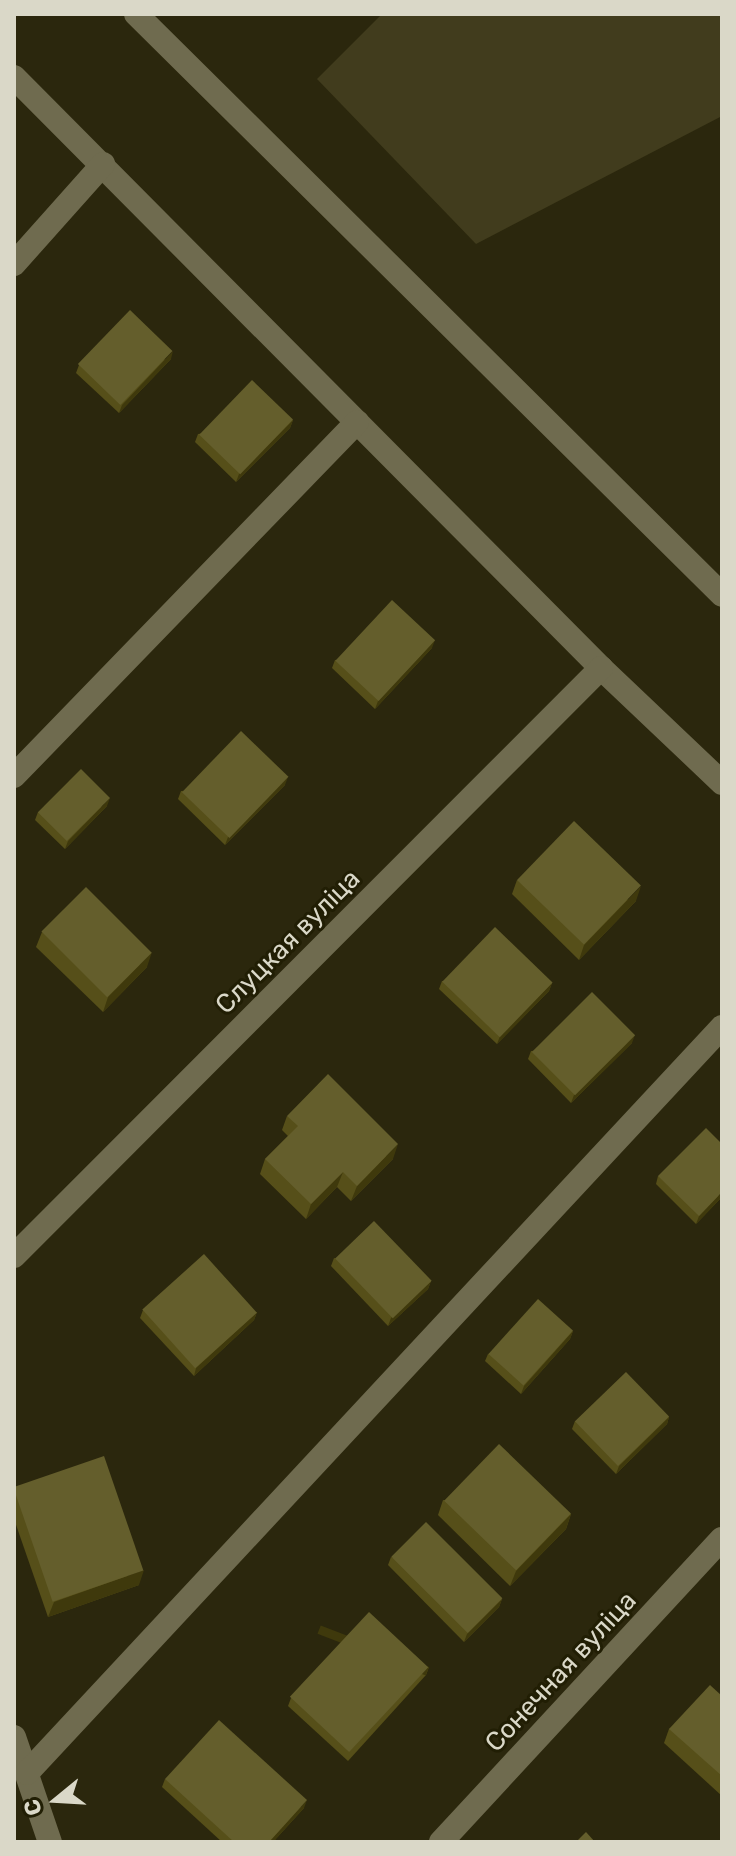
<!DOCTYPE html>
<html>
<head>
<meta charset="utf-8">
<style>
	body { margin:0 }
	#map { position:relative; width:736px; height:1856px; overflow:hidden; background:#2b270d; font-family:Rubik,sans-serif }
	div>[style] { position:absolute }
	.green>* { inset:0; background:#413c1d }
	.minor>* { height:24px; margin:-12px; padding:0 12px; transform-origin:12px; border-radius:12px; background:#6f6b4f }
	.wall>* { inset:0; background:#564f19 }
	.shaded-wall>* { inset:0; background:#3f390c; transform-origin:0 0 }
	.building>* { inset:0; background:#645e2c; transform-origin:0 0 }
	span { translate:-50% -50%; white-space:nowrap; text-align:center; line-height:1.15; -webkit-text-stroke:6px #211e04; paint-order:stroke }
	.street-label { font-size:26px; color:#dad8c8 }
	.frame { position:absolute; inset:0; border:16px solid #dad8c8; pointer-events:none }
	.north { position:absolute; left:16px; top:1760px; width:80px; height:80px; -webkit-text-stroke:6px #211e04; paint-order:stroke; rotate:252deg; font-size:22px; font-weight:700; line-height:32px; text-align:center; color:#dad8c8 }
	.north::after { content:''; display:block; margin:auto; width:28px; height:36px; background:#dad8c8; clip-path:polygon(50% 0,100% 100%,50% 72%,0 100%) }
</style>
</head>
<body>
<div id="map">
	<div class="green">
		<i style="clip-path:polygon(382px 14px,722px 14px,722px 116px,476px 244px,317px 79px)"></i>
	</div>
	<div class="minor">
		<i style="left:136px;top:14px;width:825px;rotate:44.75deg"></i>
		<i style="left:14px;top:77px;width:833px;rotate:45.19deg"></i>
		<i style="left:601px;top:668px;width:167px;rotate:43.5deg"></i>
		<i style="left:14px;top:264px;width:134px;rotate:-48.3deg"></i>
		<i style="left:14px;top:776px;width:493px;rotate:-45.9deg"></i>
		<i style="left:14px;top:1256px;width:831px;rotate:-45.05deg"></i>
		<i style="left:14px;top:1737px;width:111px;rotate:71.1deg"></i>
		<i style="left:27px;top:1773px;width:1020px;rotate:-47.03deg"></i>
		<i style="left:441px;top:1842px;width:413px;rotate:-47.2deg"></i>
	</div>
	<div class="wall">
		<i style="clip-path:polygon(171px 359px,119px 413px,76px 373px,79px 365px)"></i>
		<i style="clip-path:polygon(293px 420px,290px 428px,236px 482px,195px 442px,198px 434px)"></i>
		<i style="clip-path:polygon(432px 648px,375px 709px,332px 668px,335px 660px)"></i>
		<i style="clip-path:polygon(285px 785px,225px 845px,178px 799px,181px 791px)"></i>
		<i style="clip-path:polygon(107px 806px,65px 849px,35px 820px,38px 812px)"></i>
		<i style="clip-path:polygon(517px 880px,636px 901px,579px 960px,512px 894px)"></i>
		<i style="clip-path:polygon(42px 932px,147px 967px,103px 1012px,36px 947px)"></i>
		<i style="clip-path:polygon(442px 981px,552px 983px,549px 991px,497px 1044px,439px 989px)"></i>
		<i style="clip-path:polygon(632px 1043px,571px 1103px,528px 1059px,531px 1051px)"></i>
		<i style="clip-path:polygon(287px 1116px,393px 1159px,351px 1201px,337px 1187px,306px 1219px,260px 1174px,265px 1159px,288px 1136px,282px 1130px)"></i>
		<i style="clip-path:polygon(658px 1176px,722px 1197px,696px 1224px,656px 1184px)"></i>
		<i style="clip-path:polygon(334px 1258px,431px 1281px,428px 1289px,388px 1326px,331px 1266px)"></i>
		<i style="clip-path:polygon(143px 1310px,257px 1312px,254px 1320px,194px 1376px,140px 1318px)"></i>
		<i style="clip-path:polygon(573px 1331px,570px 1339px,521px 1394px,485px 1361px,488px 1354px)"></i>
		<i style="clip-path:polygon(669px 1417px,667px 1424px,616px 1474px,572px 1429px,575px 1421px)"></i>
		<i style="clip-path:polygon(14px 1488px,139px 1585px,48px 1617px,14px 1519px)"></i>
		<i style="clip-path:polygon(443px 1500px,571px 1514px,566px 1529px,510px 1586px,438px 1515px)"></i>
		<i style="clip-path:polygon(391px 1557px,502px 1599px,499px 1607px,464px 1642px,388px 1565px)"></i>
		<i style="clip-path:polygon(429px 1667px,426px 1675px,348px 1761px,288px 1706px,291px 1698px)"></i>
		<i style="clip-path:polygon(722px 1696px,722px 1796px,664px 1743px,669px 1729px)"></i>
		<i style="clip-path:polygon(165px 1779px,304px 1808px,273px 1842px,222px 1842px,162px 1787px)"></i>
	</div>
	<div class="shaded-wall">
		<i style="clip-path:polygon(173px 351px,171px 359px,119px 413px,122px 405px)"></i>
		<i style="clip-path:polygon(293px 420px,290px 428px,236px 482px,239px 474px)"></i>
		<i style="clip-path:polygon(435px 640px,432px 648px,375px 709px,378px 701px)"></i>
		<i style="clip-path:polygon(288px 777px,285px 785px,225px 845px,228px 837px)"></i>
		<i style="clip-path:polygon(110px 798px,107px 806px,65px 849px,68px 841px)"></i>
		<i style="clip-path:polygon(641px 886px,636px 901px,579px 960px,584px 945px)"></i>
		<i style="clip-path:polygon(152px 952px,147px 967px,103px 1012px,108px 997px)"></i>
		<i style="clip-path:polygon(552px 983px,549px 991px,497px 1044px,500px 1036px)"></i>
		<i style="clip-path:polygon(635px 1035px,632px 1043px,571px 1103px,574px 1095px)"></i>
		<i style="clip-path:polygon(398px 1144px,393px 1159px,351px 1201px,357px 1186px)"></i>
		<i style="clip-path:polygon(343px 1172px,337px 1187px,306px 1219px,311px 1204px)"></i>
		<i style="clip-path:polygon(722px 1192px,722px 1197px,696px 1224px,699px 1216px)"></i>
		<i style="clip-path:polygon(431px 1281px,428px 1289px,388px 1326px,391px 1318px)"></i>
		<i style="clip-path:polygon(257px 1312px,254px 1320px,194px 1376px,196px 1368px)"></i>
		<i style="clip-path:polygon(573px 1331px,570px 1339px,521px 1394px,524px 1386px)"></i>
		<i style="clip-path:polygon(669px 1417px,667px 1424px,616px 1474px,619px 1466px)"></i>
		<i style="clip-path:polygon(571px 1514px,566px 1529px,510px 1586px,516px 1571px)"></i>
		<i style="clip-path:polygon(144px 1570px,139px 1585px,48px 1617px,54px 1602px)"></i>
		<i style="clip-path:polygon(502px 1599px,499px 1607px,464px 1642px,467px 1634px)"></i>
		<i style="left:429px;top:1667px;width:9px;height:116px;rotate:111deg"></i>
		<i style="clip-path:polygon(307px 1800px,304px 1808px,273px 1842px,269px 1842px)"></i>
	</div>
	<div class="building">
		<i style="left:130px;top:310px;width:59px;height:75px;rotate:44deg"></i>
		<i style="left:252px;top:380px;width:57px;height:76px;rotate:44deg"></i>
		<i style="left:392px;top:600px;width:59px;height:83px;rotate:43deg"></i>
		<i style="left:241px;top:731px;width:66px;height:85px;rotate:44deg"></i>
		<i style="left:81px;top:769px;width:41px;height:61px;rotate:45deg"></i>
		<i style="left:574px;top:821px;width:93px;height:82px;rotate:44deg"></i>
		<i style="left:86px;top:887px;width:93px;height:63px;rotate:45deg"></i>
		<i style="left:495px;top:927px;width:80px;height:76px;rotate:44deg"></i>
		<i style="left:592px;top:992px;width:61px;height:85px;rotate:45deg"></i>
		<i style="clip-path:polygon(328px 1074px,398px 1144px,357px 1186px,343px 1172px,311px 1204px,265px 1159px,298px 1126px,287px 1116px)"></i>
		<i style="clip-path:polygon(706px 1128px,722px 1144px,722px 1192px,699px 1216px,658px 1176px)"></i>
		<i style="left:374px;top:1221px;width:83px;height:54px;rotate:46deg"></i>
		<i style="left:204px;top:1254px;width:79px;height:83px;rotate:48deg"></i>
		<i style="left:538px;top:1299px;width:47px;height:74px;rotate:42deg"></i>
		<i style="left:626px;top:1372px;width:62px;height:71px;rotate:46deg"></i>
		<i style="left:499px;top:1444px;width:100px;height:79px;rotate:44deg"></i>
		<i style="left:104px;top:1456px;width:121px;height:96px;rotate:71deg"></i>
		<i style="left:426px;top:1522px;width:108px;height:49px;rotate:45deg"></i>
		<i style="left:369px;top:1612px;width:81px;height:116px;rotate:43deg"></i>
		<i style="clip-path:polygon(710px 1685px,722px 1696px,722px 1776px,669px 1729px)"></i>
		<i style="clip-path:polygon(219px 1720px,307px 1800px,269px 1842px,234px 1842px,165px 1779px)"></i>
		<i style="clip-path:polygon(586px 1832px,595px 1842px,576px 1842px)"></i>
	</div>
	<div class="street-label">
		<span style="left:288px;top:942px;rotate:-45deg">Слуцкая вуліца</span>
		<span style="left:561px;top:1672px;rotate:-47deg">Сонечная вуліца</span>
	</div>
	<div class="frame"></div>
	<div class="north">С</div>
</div>
</body>
</html>
